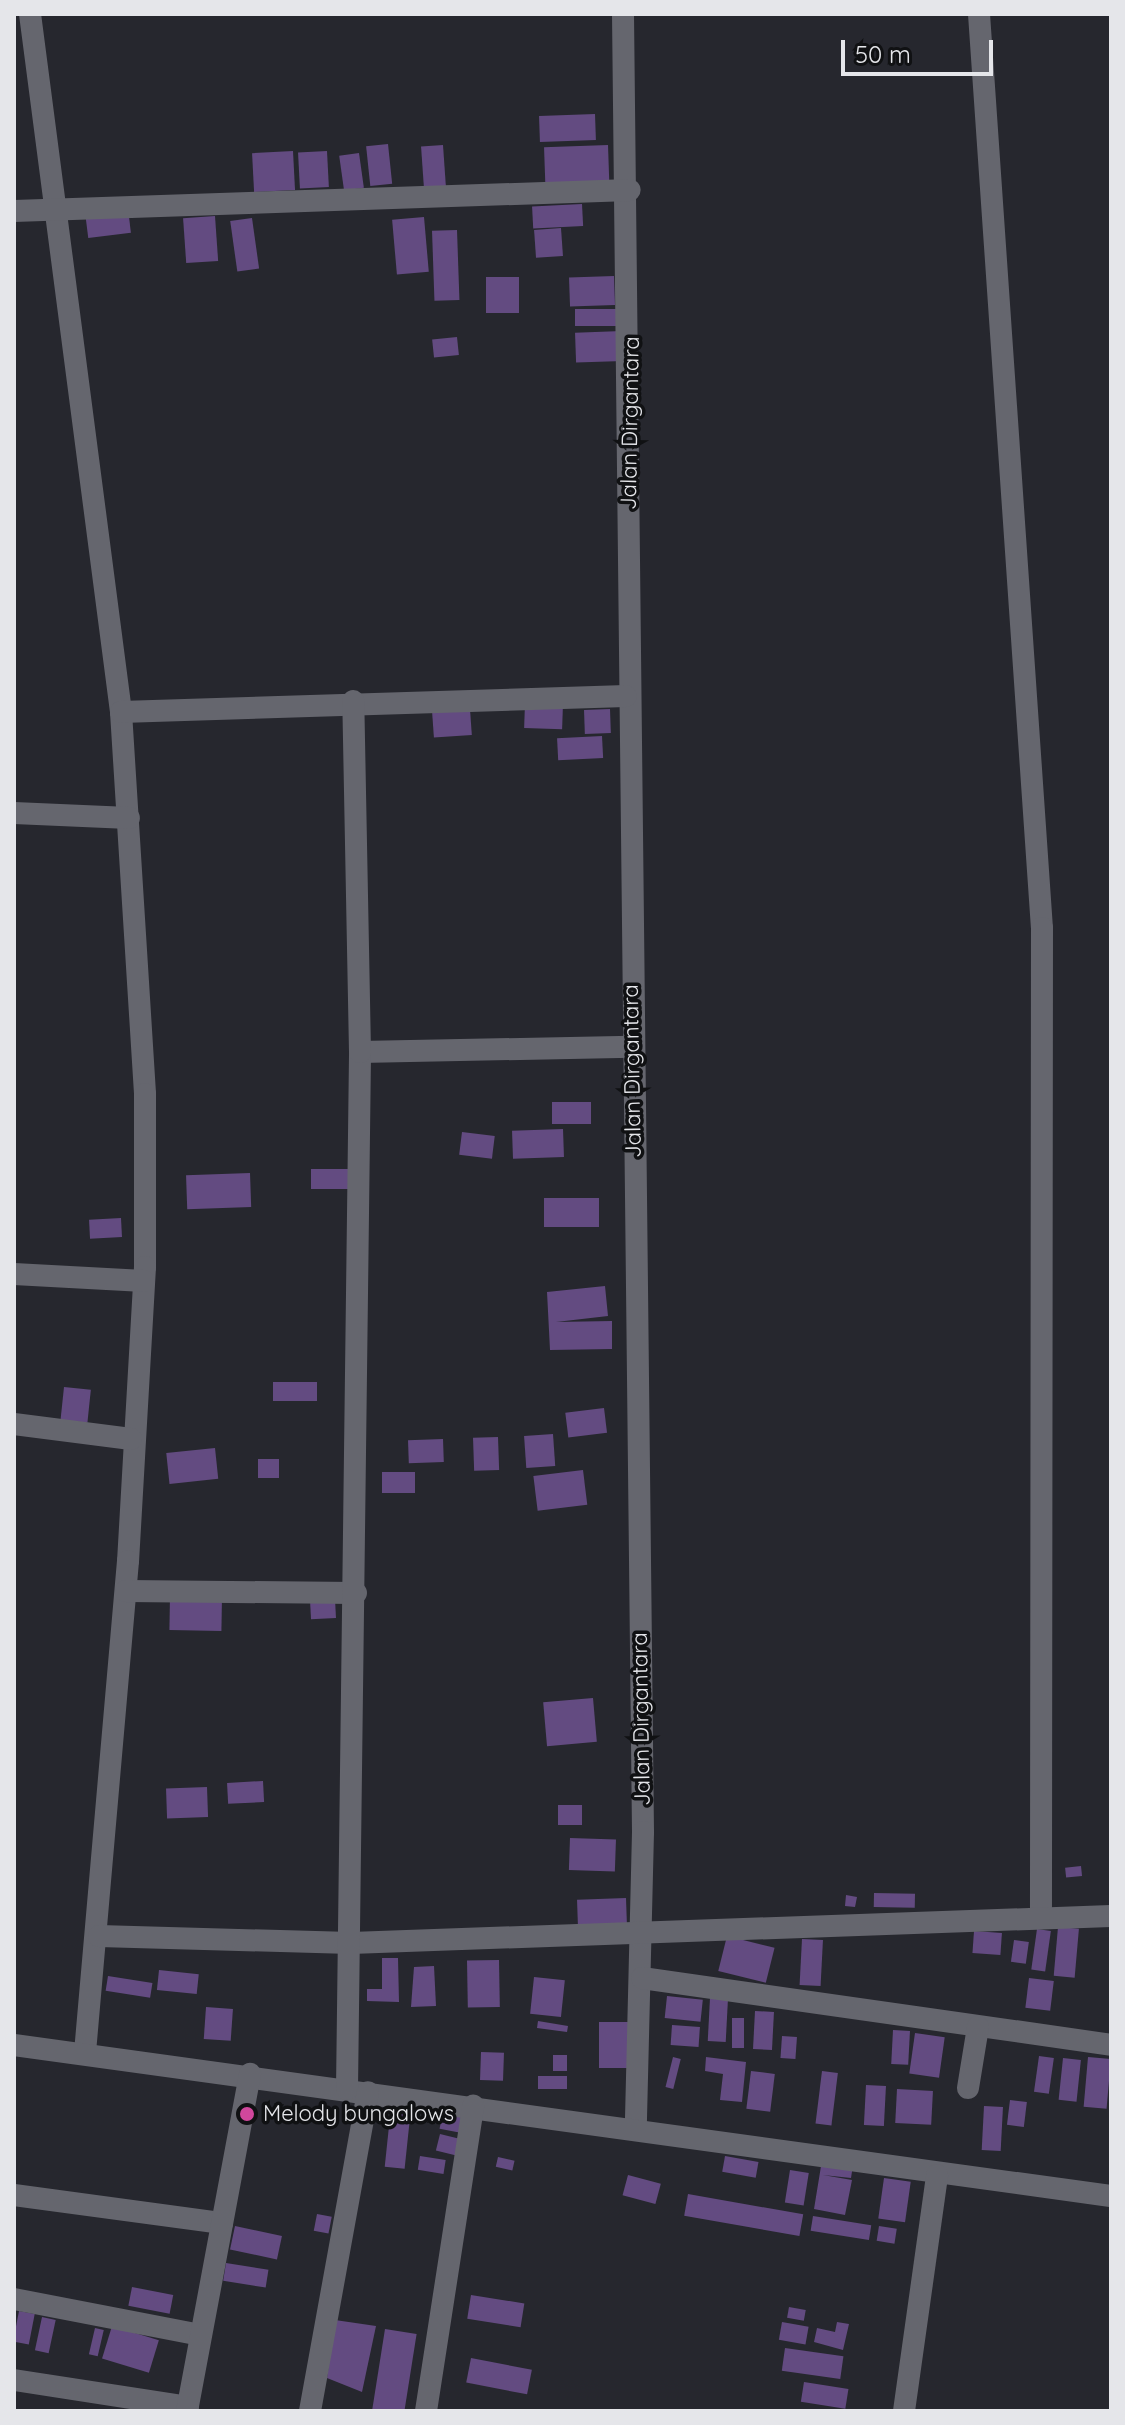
<!DOCTYPE html>
<html>
<head>
<meta charset="utf-8">
<style>
	body { margin:0 }
	#map { position:relative; width:1125px; height:2425px; overflow:hidden; background:#26272e; font-family:Quicksand,sans-serif }
	div>[style] { position:absolute }
	.building>* { inset:0; background:#634b81; transform-origin:0 0 }
	.minor>* { height:22px; margin:-11px; padding:0 11px; transform-origin:11px; border-radius:11px; background:#65666e }
	.dots>* { width:22px; height:22px; translate:-50% -50%; box-sizing:border-box; border:4px solid #101113; border-radius:50% }
	span { translate:-50% -50%; white-space:nowrap; text-align:center; line-height:1.15; -webkit-text-stroke:7px #101113; paint-order:stroke }
	.street-label { font-size:22px; color:#e5e6ea }
	.poi-label { font-size:22px; color:#e5e6ea }
	.left { translate:0 -50%; text-align:left }
	.frame { position:absolute; inset:0; border:16px solid #e5e6ea; pointer-events:none }
	.scale { position:absolute; left:841px; top:40px; width:152px; height:36px; box-sizing:border-box; border:4px solid #e5e6ea; border-top:0; padding-left:10px; font-size:24px; line-height:28px; white-space:nowrap; color:#e5e6ea; -webkit-text-stroke:6px #101113; paint-order:stroke }
</style>
</head>
<body>
<div id="map">
	<div class="building">
		<i style="left:595px;top:114px;width:26px;height:56px;rotate:88deg"></i>
		<i style="left:388px;top:144px;width:40px;height:22px;rotate:84deg"></i>
		<i style="left:443px;top:145px;width:41px;height:22px;rotate:86deg"></i>
		<i style="left:608px;top:145px;width:38px;height:64px;rotate:88deg"></i>
		<i style="left:293px;top:151px;width:39px;height:41px;rotate:87deg"></i>
		<i style="left:327px;top:151px;width:36px;height:29px;rotate:87deg"></i>
		<i style="left:359px;top:153px;width:35px;height:20px;rotate:82deg"></i>
		<i style="left:582px;top:204px;width:22px;height:50px;rotate:87deg"></i>
		<i style="left:128px;top:209px;width:24px;height:43px;rotate:83deg"></i>
		<i style="left:215px;top:216px;width:45px;height:32px;rotate:86deg"></i>
		<i style="left:424px;top:217px;width:55px;height:32px;rotate:85deg"></i>
		<i style="left:252px;top:218px;width:51px;height:22px;rotate:82deg"></i>
		<i style="left:561px;top:228px;width:28px;height:27px;rotate:86deg"></i>
		<i style="left:457px;top:230px;width:70px;height:25px;rotate:88deg"></i>
		<i style="left:614px;top:276px;width:29px;height:45px;rotate:88deg"></i>
		<i style="left:486px;top:277px;width:33px;height:36px"></i>
		<i style="left:620px;top:309px;width:17px;height:45px;rotate:90deg"></i>
		<i style="left:622px;top:331px;width:30px;height:47px;rotate:88deg"></i>
		<i style="left:457px;top:337px;width:18px;height:25px;rotate:84deg"></i>
		<i style="left:525px;top:703px;width:38px;height:25px;rotate:2deg"></i>
		<i style="left:470px;top:709px;width:26px;height:38px;rotate:86deg"></i>
		<i style="left:610px;top:709px;width:24px;height:26px;rotate:88deg"></i>
		<i style="left:602px;top:736px;width:22px;height:45px;rotate:87deg"></i>
		<i style="left:591px;top:1102px;width:22px;height:39px;rotate:90deg"></i>
		<i style="left:563px;top:1129px;width:28px;height:51px;rotate:88deg"></i>
		<i style="left:462px;top:1132px;width:33px;height:23px;rotate:7deg"></i>
		<i style="left:348px;top:1169px;width:20px;height:37px;rotate:90deg"></i>
		<i style="left:250px;top:1173px;width:34px;height:64px;rotate:88deg"></i>
		<i style="left:544px;top:1198px;width:55px;height:29px"></i>
		<i style="left:121px;top:1218px;width:19px;height:32px;rotate:87deg"></i>
		<i style="clip-path:polygon(605px 1286px,608px 1316px,556px 1322px,612px 1321px,612px 1349px,550px 1350px,547px 1292px)"></i>
		<i style="left:273px;top:1382px;width:44px;height:19px"></i>
		<i style="left:64px;top:1387px;width:27px;height:33px;rotate:6deg"></i>
		<i style="left:604px;top:1408px;width:25px;height:39px;rotate:83deg"></i>
		<i style="left:553px;top:1434px;width:32px;height:29px;rotate:86deg"></i>
		<i style="left:498px;top:1437px;width:33px;height:25px;rotate:88deg"></i>
		<i style="left:443px;top:1439px;width:23px;height:35px;rotate:88deg"></i>
		<i style="left:215px;top:1448px;width:31px;height:49px;rotate:84deg"></i>
		<i style="left:258px;top:1459px;width:21px;height:19px"></i>
		<i style="left:583px;top:1470px;width:35px;height:50px;rotate:83deg"></i>
		<i style="left:382px;top:1472px;width:33px;height:21px"></i>
		<i style="left:170px;top:1596px;width:52px;height:34px;rotate:1deg"></i>
		<i style="left:335px;top:1599px;width:19px;height:25px;rotate:87deg"></i>
		<i style="left:593px;top:1698px;width:44px;height:50px;rotate:85deg"></i>
		<i style="left:263px;top:1781px;width:21px;height:36px;rotate:87deg"></i>
		<i style="left:207px;top:1787px;width:30px;height:41px;rotate:88deg"></i>
		<i style="left:582px;top:1805px;width:20px;height:24px;rotate:90deg"></i>
		<i style="left:570px;top:1838px;width:46px;height:32px;rotate:2deg"></i>
		<i style="left:1081px;top:1866px;width:10px;height:16px;rotate:84deg"></i>
		<i style="left:874px;top:1893px;width:41px;height:14px;rotate:1deg"></i>
		<i style="clip-path:polygon(846px 1895px,857px 1897px,855px 1907px,845px 1906px)"></i>
		<i style="left:626px;top:1898px;width:27px;height:49px;rotate:88deg"></i>
		<i style="left:1058px;top:1927px;width:21px;height:49px;rotate:5deg"></i>
		<i style="left:1037px;top:1929px;width:14px;height:41px;rotate:8deg"></i>
		<i style="left:974px;top:1931px;width:28px;height:22px;rotate:4deg"></i>
		<i style="left:727px;top:1936px;width:49px;height:36px;rotate:14deg"></i>
		<i style="left:802px;top:1939px;width:21px;height:46px;rotate:3deg"></i>
		<i style="left:1014px;top:1940px;width:15px;height:22px;rotate:8deg"></i>
		<i style="clip-path:polygon(382px 1958px,398px 1958px,399px 2002px,367px 2001px,367px 1989px,382px 1989px)"></i>
		<i style="left:499px;top:1960px;width:47px;height:32px;rotate:89deg"></i>
		<i style="clip-path:polygon(434px 1966px,436px 2006px,411px 2007px,414px 1967px)"></i>
		<i style="left:159px;top:1970px;width:40px;height:20px;rotate:6deg"></i>
		<i style="left:108px;top:1976px;width:45px;height:15px;rotate:9deg"></i>
		<i style="left:534px;top:1977px;width:31px;height:37px;rotate:6deg"></i>
		<i style="left:1029px;top:1978px;width:25px;height:30px;rotate:7deg"></i>
		<i style="left:667px;top:1996px;width:36px;height:22px;rotate:6deg"></i>
		<i style="left:710px;top:1998px;width:18px;height:43px;rotate:3deg"></i>
		<i style="left:206px;top:2007px;width:27px;height:32px;rotate:4deg"></i>
		<i style="left:755px;top:2011px;width:19px;height:38px;rotate:3deg"></i>
		<i style="left:732px;top:2018px;width:12px;height:30px"></i>
		<i style="clip-path:polygon(538px 2021px,568px 2026px,567px 2032px,537px 2028px)"></i>
		<i style="left:599px;top:2022px;width:31px;height:46px"></i>
		<i style="left:672px;top:2025px;width:28px;height:20px;rotate:4deg"></i>
		<i style="left:893px;top:2030px;width:17px;height:34px;rotate:3deg"></i>
		<i style="left:915px;top:2033px;width:30px;height:41px;rotate:8deg"></i>
		<i style="left:782px;top:2036px;width:15px;height:22px;rotate:4deg"></i>
		<i style="left:481px;top:2052px;width:23px;height:28px;rotate:2deg"></i>
		<i style="left:553px;top:2055px;width:14px;height:16px"></i>
		<i style="left:1039px;top:2056px;width:15px;height:36px;rotate:8deg"></i>
		<i style="left:673px;top:2057px;width:8px;height:31px;rotate:14deg"></i>
		<i style="clip-path:polygon(706px 2057px,746px 2062px,742px 2102px,720px 2100px,723px 2074px,705px 2071px)"></i>
		<i style="left:1088px;top:2057px;width:23px;height:50px;rotate:5deg"></i>
		<i style="left:1063px;top:2058px;width:18px;height:42px;rotate:6deg"></i>
		<i style="left:751px;top:2071px;width:24px;height:38px;rotate:7deg"></i>
		<i style="left:822px;top:2071px;width:16px;height:53px;rotate:7deg"></i>
		<i style="left:567px;top:2076px;width:13px;height:29px;rotate:90deg"></i>
		<i style="left:866px;top:2085px;width:20px;height:40px;rotate:3deg"></i>
		<i style="left:897px;top:2089px;width:36px;height:34px;rotate:3deg"></i>
		<i style="left:1010px;top:2100px;width:17px;height:25px;rotate:7deg"></i>
		<i style="left:984px;top:2106px;width:19px;height:44px;rotate:3deg"></i>
		<i style="left:391px;top:2107px;width:20px;height:60px;rotate:6deg"></i>
		<i style="left:443px;top:2111px;width:20px;height:18px;rotate:11deg"></i>
		<i style="left:440px;top:2134px;width:21px;height:17px;rotate:14deg"></i>
		<i style="left:420px;top:2156px;width:26px;height:14px;rotate:9deg"></i>
		<i style="left:725px;top:2156px;width:34px;height:16px;rotate:10deg"></i>
		<i style="left:498px;top:2157px;width:17px;height:10px;rotate:13deg"></i>
		<i style="clip-path:polygon(822px 2160px,853px 2165px,851px 2178px,823px 2175px,852px 2180px,845px 2215px,814px 2209px)"></i>
		<i style="left:790px;top:2170px;width:19px;height:33px;rotate:9deg"></i>
		<i style="left:628px;top:2175px;width:34px;height:21px;rotate:15deg"></i>
		<i style="left:884px;top:2178px;width:27px;height:41px;rotate:8deg"></i>
		<i style="left:688px;top:2194px;width:117px;height:22px;rotate:10deg"></i>
		<i style="left:317px;top:2214px;width:15px;height:17px;rotate:11deg"></i>
		<i style="left:813px;top:2216px;width:59px;height:15px;rotate:9deg"></i>
		<i style="left:235px;top:2226px;width:48px;height:24px;rotate:12deg"></i>
		<i style="left:879px;top:2226px;width:18px;height:15px;rotate:9deg"></i>
		<i style="left:226px;top:2263px;width:43px;height:18px;rotate:9deg"></i>
		<i style="left:132px;top:2287px;width:42px;height:19px;rotate:11deg"></i>
		<i style="left:471px;top:2295px;width:54px;height:24px;rotate:9deg"></i>
		<i style="left:789px;top:2307px;width:17px;height:11px;rotate:10deg"></i>
		<i style="left:19px;top:2311px;width:16px;height:31px;rotate:11deg"></i>
		<i style="left:42px;top:2317px;width:14px;height:34px;rotate:12deg"></i>
		<i style="clip-path:polygon(335px 2320px,376px 2326px,362px 2392px,327px 2378px)"></i>
		<i style="left:782px;top:2322px;width:27px;height:18px;rotate:10deg"></i>
		<i style="clip-path:polygon(837px 2322px,849px 2324px,843px 2350px,814px 2342px,817px 2328px,835px 2332px)"></i>
		<i style="left:112px;top:2326px;width:49px;height:34px;rotate:17deg"></i>
		<i style="left:95px;top:2328px;width:9px;height:27px;rotate:13deg"></i>
		<i style="left:385px;top:2329px;width:32px;height:83px;rotate:9deg"></i>
		<i style="left:785px;top:2348px;width:59px;height:23px;rotate:8deg"></i>
		<i style="left:471px;top:2358px;width:62px;height:25px;rotate:11deg"></i>
		<i style="left:804px;top:2382px;width:45px;height:20px;rotate:9deg"></i>
	</div>
	<div class="minor">
		<i style="left:30px;top:14px;width:704px;rotate:82.57deg"></i>
		<i style="left:121px;top:712px;width:383px;rotate:86.4deg"></i>
		<i style="left:145px;top:1094px;width:173px;rotate:90deg"></i>
		<i style="left:145px;top:1267px;width:294px;rotate:93.3deg"></i>
		<i style="left:128px;top:1561px;width:492px;rotate:95deg"></i>
		<i style="left:623px;top:14px;width:1818px;rotate:89.37deg"></i>
		<i style="left:643px;top:1832px;width:296px;rotate:91.4deg"></i>
		<i style="left:979px;top:14px;width:916px;rotate:86.06deg"></i>
		<i style="left:1042px;top:928px;width:990px;rotate:90.06deg"></i>
		<i style="left:14px;top:211px;width:616px;rotate:-1.95deg"></i>
		<i style="left:121px;top:712px;width:505px;rotate:-1.81deg"></i>
		<i style="left:14px;top:813px;width:115px;rotate:2.5deg"></i>
		<i style="left:360px;top:1052px;width:272px;rotate:-1.1deg"></i>
		<i style="left:14px;top:1274px;width:130px;rotate:3.1deg"></i>
		<i style="left:14px;top:1424px;width:118px;rotate:7.3deg"></i>
		<i style="left:126px;top:1591px;width:230px;rotate:0.5deg"></i>
		<i style="left:99px;top:1936px;width:252px;rotate:1.6deg"></i>
		<i style="left:351px;top:1943px;width:760px;rotate:-2.03deg"></i>
		<i style="left:642px;top:1978px;width:474px;rotate:8.1deg"></i>
		<i style="left:14px;top:2045px;width:1107px;rotate:7.84deg"></i>
		<i style="left:968px;top:2088px;width:62px;rotate:-80.7deg"></i>
		<i style="left:347px;top:2089px;width:1037px;rotate:-89.28deg"></i>
		<i style="left:360px;top:1052px;width:351px;rotate:-91.1deg"></i>
		<i style="left:14px;top:2195px;width:210px;rotate:7.7deg"></i>
		<i style="left:14px;top:2299px;width:190px;rotate:10.9deg"></i>
		<i style="left:14px;top:2380px;width:176px;rotate:8.8deg"></i>
		<i style="left:187px;top:2411px;width:343px;rotate:-79.4deg"></i>
		<i style="left:310px;top:2411px;width:324px;rotate:-79.7deg"></i>
		<i style="left:426px;top:2411px;width:309px;rotate:-81.2deg"></i>
		<i style="left:904px;top:2411px;width:238px;rotate:-82deg"></i>
	</div>
	<div class="dots">
		<i style="left:247px;top:2114px;background:#d1479c"></i>
	</div>
	<div class="street-label">
		<span style="left:630px;top:423px;rotate:-89deg">Jalan Dirgantara</span>
		<span style="left:632px;top:1071px;rotate:-91deg">Jalan Dirgantara</span>
		<span style="left:641px;top:1719px;rotate:-91deg">Jalan Dirgantara</span>
	</div>
	<div class="poi-label">
		<span class="left" style="left:263px;top:2114px">Melody bungalows</span>
	</div>
	<div class="frame"></div>
	<div class="scale">50 m</div>
</div>
</body>
</html>
